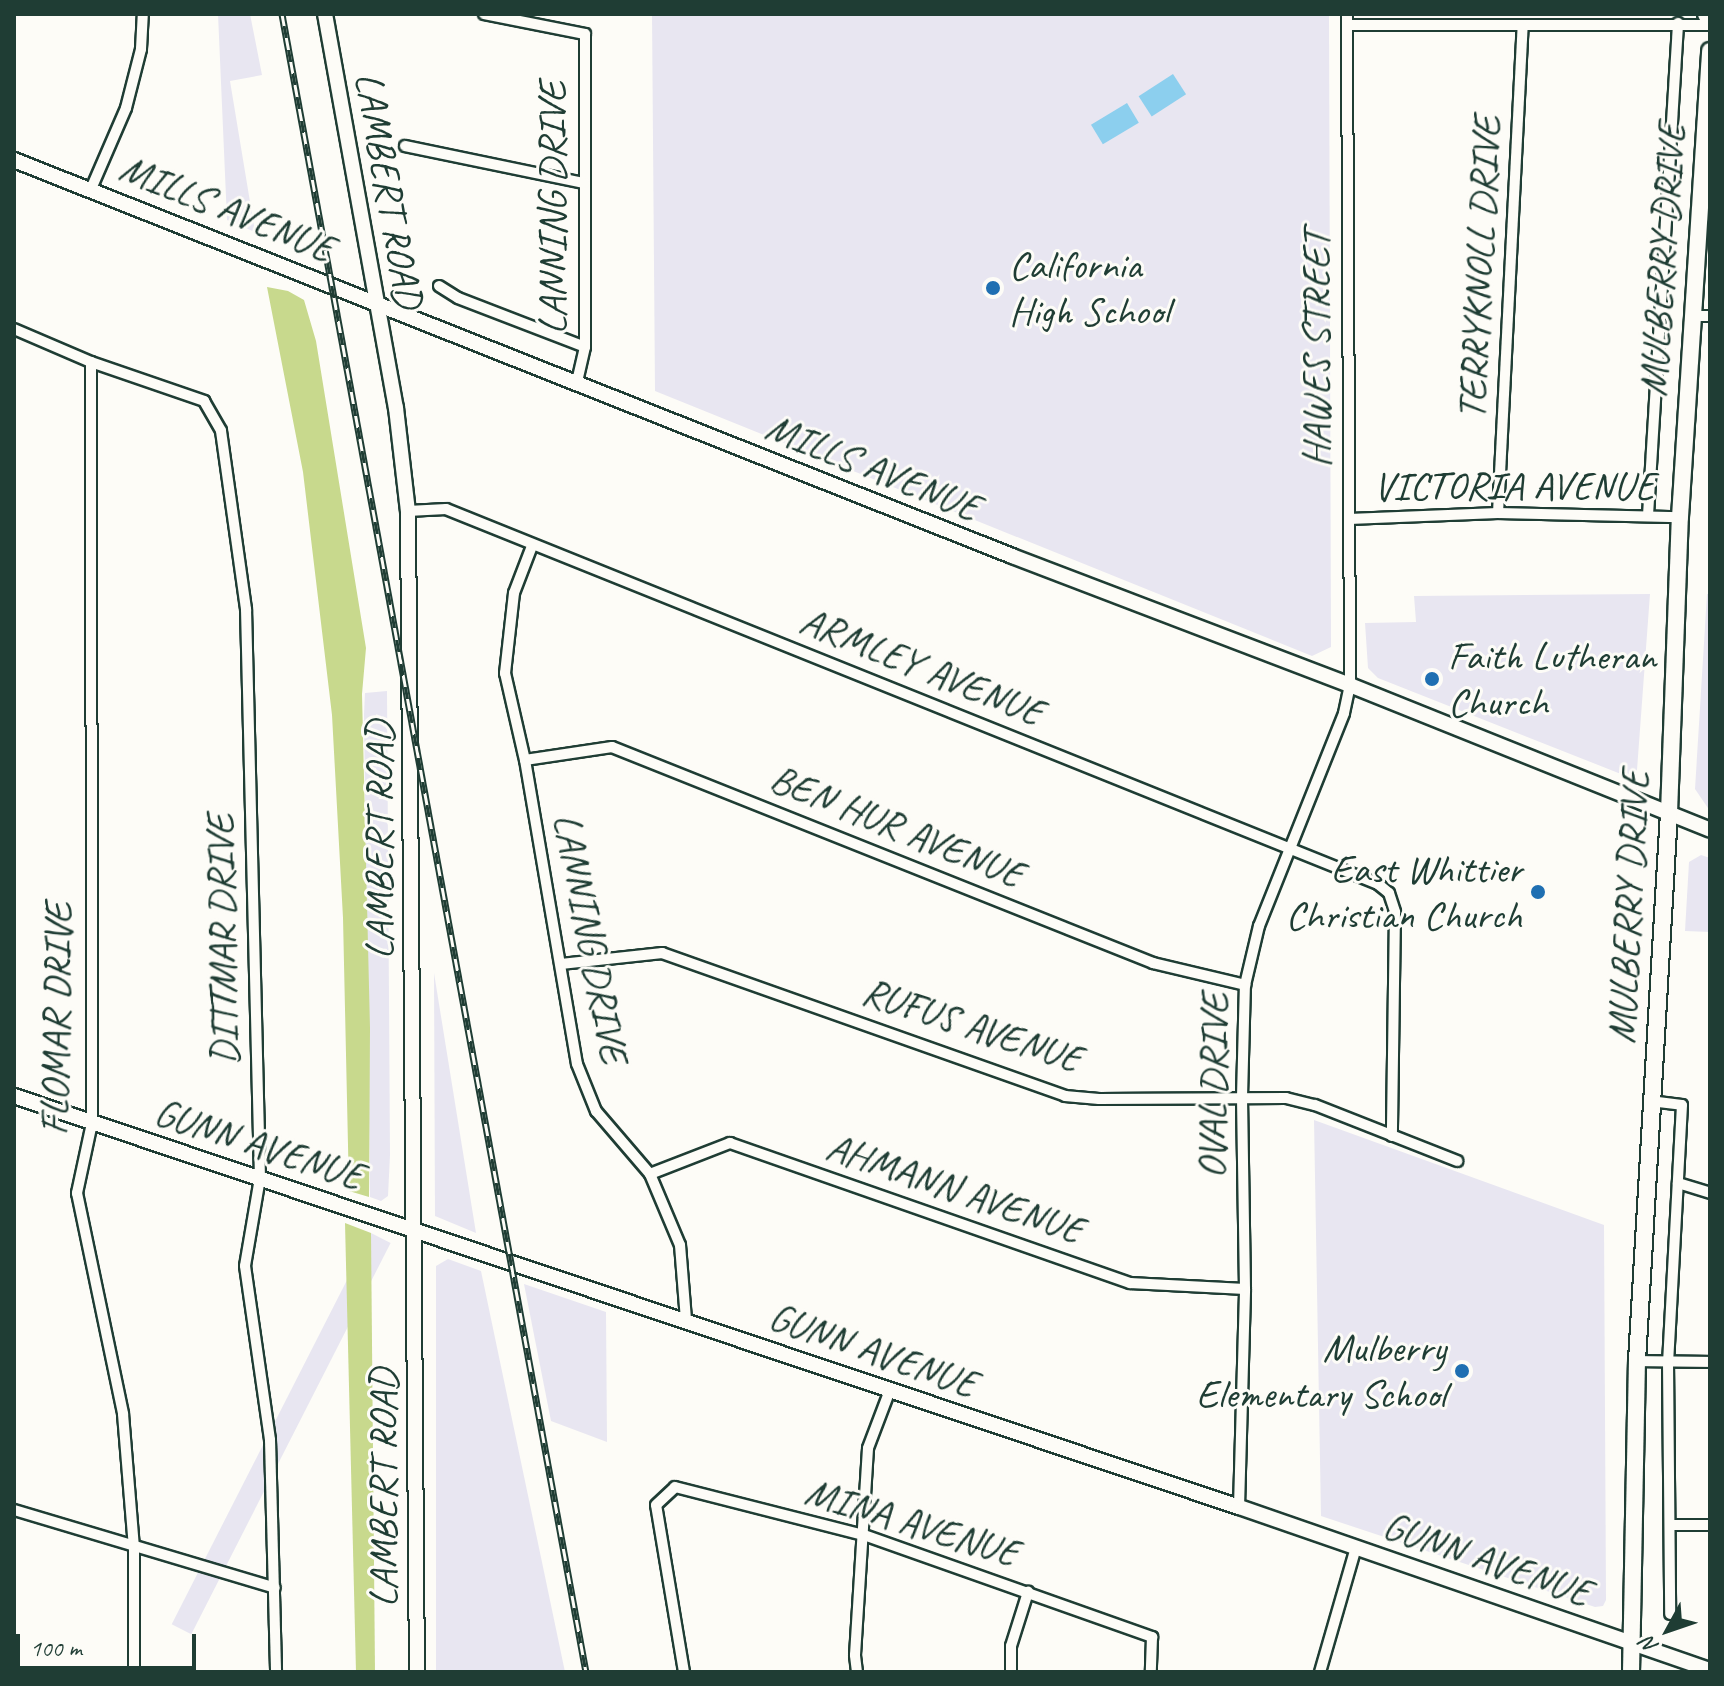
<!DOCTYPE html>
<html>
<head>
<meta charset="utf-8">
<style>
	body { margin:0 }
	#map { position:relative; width:1724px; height:1686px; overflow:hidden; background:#fdfcf7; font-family:Caveat,sans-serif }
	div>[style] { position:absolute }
	.built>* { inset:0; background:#e8e6f1; transform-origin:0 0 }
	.green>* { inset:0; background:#c8d98d }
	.water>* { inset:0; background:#8ccfee; transform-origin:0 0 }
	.roads { filter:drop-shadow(2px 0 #1f3d34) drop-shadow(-2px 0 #1f3d34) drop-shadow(0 2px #1f3d34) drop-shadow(0 -2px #1f3d34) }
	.street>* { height:10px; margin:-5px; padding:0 5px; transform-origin:5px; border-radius:5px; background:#fdfcf7 }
	.secondary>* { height:14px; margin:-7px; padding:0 7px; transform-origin:7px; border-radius:7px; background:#fdfcf7 }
	.primary>* { height:16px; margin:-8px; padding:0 8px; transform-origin:8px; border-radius:8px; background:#fdfcf7 }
	.rail>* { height:7px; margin-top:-3.5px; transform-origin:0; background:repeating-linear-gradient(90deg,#fdfcf7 0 12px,#1f3d34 0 24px); box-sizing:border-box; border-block:2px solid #1f3d34 }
	.dots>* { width:22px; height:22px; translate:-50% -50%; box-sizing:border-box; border:4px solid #fdfcf7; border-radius:50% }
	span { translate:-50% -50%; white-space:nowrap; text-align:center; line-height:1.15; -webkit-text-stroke:6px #fdfcf7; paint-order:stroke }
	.street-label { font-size:40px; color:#1f3d34 }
	.poi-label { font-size:40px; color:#1f3d34 }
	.left { translate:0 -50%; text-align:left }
	.right { translate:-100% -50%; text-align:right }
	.frame { position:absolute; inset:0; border:16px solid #1f3d34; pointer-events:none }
	.north { position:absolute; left:1628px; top:1590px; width:80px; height:80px; -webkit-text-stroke:6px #fdfcf7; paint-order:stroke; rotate:230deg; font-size:22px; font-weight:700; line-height:32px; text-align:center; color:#1f3d34 }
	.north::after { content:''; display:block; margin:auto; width:28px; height:36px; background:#1f3d34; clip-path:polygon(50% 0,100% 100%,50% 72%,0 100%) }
	.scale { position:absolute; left:16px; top:1634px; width:180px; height:36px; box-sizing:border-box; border:4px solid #1f3d34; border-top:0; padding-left:10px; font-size:24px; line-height:28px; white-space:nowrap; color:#1f3d34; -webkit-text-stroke:6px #fdfcf7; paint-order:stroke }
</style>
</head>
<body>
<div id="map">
	<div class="built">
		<i style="clip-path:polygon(218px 14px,250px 14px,262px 75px,230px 81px,255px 232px,227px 220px)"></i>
		<i style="clip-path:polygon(652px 14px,1329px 14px,1331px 647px,1312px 656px,655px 391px)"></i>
		<i style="clip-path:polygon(1650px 594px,1637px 770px,1626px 776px,1378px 678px,1368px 668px,1365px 623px,1416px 622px,1414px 596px)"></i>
		<i style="clip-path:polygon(1707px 594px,1710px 594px,1710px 811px,1695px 789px)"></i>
		<i style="clip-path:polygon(387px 691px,390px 1155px,388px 1196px,381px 1201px,370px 1197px,364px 714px,365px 693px)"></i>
		<i style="clip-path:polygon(1701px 855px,1710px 858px,1710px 932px,1685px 931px,1689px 862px)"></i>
		<i style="clip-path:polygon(434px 973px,476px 1233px,435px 1216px)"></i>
		<i style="clip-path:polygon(1314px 1120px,1604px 1225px,1606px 1600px,1603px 1606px,1595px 1607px,1321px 1516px)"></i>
		<i style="left:371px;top:1233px;width:22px;height:439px;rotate:27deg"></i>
		<i style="clip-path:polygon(448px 1259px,481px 1271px,565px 1672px,436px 1672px,436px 1266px)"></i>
		<i style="clip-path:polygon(524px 1284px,606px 1312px,607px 1442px,551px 1421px)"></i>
	</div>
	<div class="green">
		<i style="clip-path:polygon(267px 287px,288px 291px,304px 300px,316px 341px,366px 648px,362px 694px,370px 1028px,369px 1197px,349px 1191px,343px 918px,332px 715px,303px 472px)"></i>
		<i style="clip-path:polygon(345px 1223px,371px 1233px,375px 1672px,356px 1672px)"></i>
	</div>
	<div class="water">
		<i style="left:1173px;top:74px;width:24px;height:41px;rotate:57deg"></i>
		<i style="left:1127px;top:103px;width:23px;height:42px;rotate:59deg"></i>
	</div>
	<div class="roads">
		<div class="street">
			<i style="left:484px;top:14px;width:103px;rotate:11.2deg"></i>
			<i style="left:585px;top:34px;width:313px;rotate:90deg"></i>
			<i style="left:585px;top:347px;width:37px;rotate:103deg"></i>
			<i style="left:1347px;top:25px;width:363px"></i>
			<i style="left:405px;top:146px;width:183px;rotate:11.7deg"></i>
			<i style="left:91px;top:189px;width:88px;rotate:-66.6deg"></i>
			<i style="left:126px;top:108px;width:61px;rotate:-75.7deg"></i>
			<i style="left:141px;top:49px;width:35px;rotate:-87deg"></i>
			<i style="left:439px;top:286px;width:22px;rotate:32deg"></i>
			<i style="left:458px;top:298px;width:136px;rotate:21.1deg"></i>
			<i style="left:1692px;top:316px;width:18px"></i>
			<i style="left:14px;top:329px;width:84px;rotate:23.2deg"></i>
			<i style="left:91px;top:362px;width:120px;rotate:19deg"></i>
			<i style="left:204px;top:401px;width:34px;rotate:60deg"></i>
			<i style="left:221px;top:431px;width:180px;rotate:82deg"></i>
			<i style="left:246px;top:609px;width:569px;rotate:88.59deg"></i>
			<i style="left:260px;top:1178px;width:89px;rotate:99.7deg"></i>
			<i style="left:245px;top:1266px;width:176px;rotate:81.8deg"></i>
			<i style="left:270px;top:1440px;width:232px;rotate:88.5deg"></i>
			<i style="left:91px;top:362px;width:761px;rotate:89.92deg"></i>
			<i style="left:92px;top:1123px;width:72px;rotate:102.1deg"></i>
			<i style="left:77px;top:1193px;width:226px;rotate:78.2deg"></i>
			<i style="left:123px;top:1414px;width:133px;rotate:85.3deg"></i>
			<i style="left:134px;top:1547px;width:125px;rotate:90deg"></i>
			<i style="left:408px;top:511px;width:38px;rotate:-3deg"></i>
			<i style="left:446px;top:509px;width:1005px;rotate:21.92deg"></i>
			<i style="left:1378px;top:884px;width:14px;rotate:39deg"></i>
			<i style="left:1389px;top:893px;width:20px;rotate:72deg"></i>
			<i style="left:1395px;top:912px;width:224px;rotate:90.8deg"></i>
			<i style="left:1498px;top:513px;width:488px;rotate:-87.1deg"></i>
			<i style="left:1648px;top:515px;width:493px;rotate:-86.5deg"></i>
			<i style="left:1349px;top:519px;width:149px;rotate:-2.3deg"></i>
			<i style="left:1498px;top:513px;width:182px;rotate:1.3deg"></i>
			<i style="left:532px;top:546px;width:50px;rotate:111deg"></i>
			<i style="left:514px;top:593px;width:81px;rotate:96.4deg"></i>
			<i style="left:505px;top:673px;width:89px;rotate:77.1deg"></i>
			<i style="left:525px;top:760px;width:308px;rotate:80.3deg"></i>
			<i style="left:577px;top:1064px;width:51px;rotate:68deg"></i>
			<i style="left:596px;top:1111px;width:83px;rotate:49.4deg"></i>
			<i style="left:650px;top:1174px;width:77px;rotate:67.1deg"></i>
			<i style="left:680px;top:1245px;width:75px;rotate:85.4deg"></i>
			<i style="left:525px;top:760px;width:88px;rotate:-8.5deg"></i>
			<i style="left:612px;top:747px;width:583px;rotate:21.76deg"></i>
			<i style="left:1153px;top:963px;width:95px;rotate:13.4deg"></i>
			<i style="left:561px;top:964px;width:102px;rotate:-6.2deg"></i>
			<i style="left:662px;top:953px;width:428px;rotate:19.5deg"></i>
			<i style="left:1065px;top:1096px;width:34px;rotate:5deg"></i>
			<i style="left:1099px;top:1099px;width:187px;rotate:-0.3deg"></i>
			<i style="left:1286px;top:1098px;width:30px;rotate:14deg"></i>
			<i style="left:1315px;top:1105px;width:153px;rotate:21.5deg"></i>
			<i style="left:1650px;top:1101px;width:32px;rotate:7deg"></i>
			<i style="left:1682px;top:1105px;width:257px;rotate:93.1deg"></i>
			<i style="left:1668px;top:1362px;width:252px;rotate:89.5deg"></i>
			<i style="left:650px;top:1174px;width:86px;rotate:-21.2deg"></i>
			<i style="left:730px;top:1143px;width:424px;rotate:19.3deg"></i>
			<i style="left:1130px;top:1283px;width:115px;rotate:3deg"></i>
			<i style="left:1678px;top:1183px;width:34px;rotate:17deg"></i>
			<i style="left:1637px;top:1361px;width:73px;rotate:0.8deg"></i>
			<i style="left:1239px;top:1507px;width:218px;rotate:-88.4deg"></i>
			<i style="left:1245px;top:1289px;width:192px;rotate:-90.9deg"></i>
			<i style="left:1242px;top:1097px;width:112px;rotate:-88.5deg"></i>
			<i style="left:1245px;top:985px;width:61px;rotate:-76.7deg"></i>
			<i style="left:1259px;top:926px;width:229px;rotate:-68.2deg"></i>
			<i style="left:1344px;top:713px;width:29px;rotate:-78deg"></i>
			<i style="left:1350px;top:685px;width:671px;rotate:-90.26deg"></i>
			<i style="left:14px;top:1510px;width:272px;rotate:16.6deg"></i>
			<i style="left:1671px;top:1525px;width:39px"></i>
			<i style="left:684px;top:1672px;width:169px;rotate:-99.5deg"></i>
			<i style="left:656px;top:1505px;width:26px;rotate:-43deg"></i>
			<i style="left:675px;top:1487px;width:195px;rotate:14.3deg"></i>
			<i style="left:864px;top:1535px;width:306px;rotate:19.5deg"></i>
			<i style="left:1152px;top:1637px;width:35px;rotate:92deg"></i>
			<i style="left:857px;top:1672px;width:17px;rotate:-97deg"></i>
			<i style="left:855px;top:1655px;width:207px;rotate:-86.4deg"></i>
			<i style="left:868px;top:1448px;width:62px;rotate:-69.2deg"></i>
			<i style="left:1011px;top:1672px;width:26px;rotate:-90deg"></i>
			<i style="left:1011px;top:1646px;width:57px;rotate:-72.5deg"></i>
			<i style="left:1320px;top:1672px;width:130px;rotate:-73.9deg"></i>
		</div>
		<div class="secondary">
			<i style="left:325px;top:14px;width:400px;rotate:79.8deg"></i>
			<i style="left:396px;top:408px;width:104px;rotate:83.4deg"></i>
			<i style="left:408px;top:511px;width:1161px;rotate:89.56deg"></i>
			<i style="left:14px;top:160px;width:1074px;rotate:21.64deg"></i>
			<i style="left:1012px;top:556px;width:362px;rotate:20.9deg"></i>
			<i style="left:1350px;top:685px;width:388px;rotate:21.9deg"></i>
			<i style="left:14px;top:1096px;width:1292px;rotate:18.55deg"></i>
			<i style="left:1239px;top:1507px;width:498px;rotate:19.1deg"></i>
		</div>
		<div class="primary">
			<i style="left:1706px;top:14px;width:9px;rotate:63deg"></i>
			<i style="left:1631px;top:1672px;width:311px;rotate:-88.9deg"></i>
			<i style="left:1637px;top:1361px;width:549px;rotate:-86.66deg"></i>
			<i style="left:1669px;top:813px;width:296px;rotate:-87.9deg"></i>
			<i style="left:1680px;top:517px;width:467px;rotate:-86.3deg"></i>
		</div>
	</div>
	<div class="rail">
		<i style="left:282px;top:14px;width:1686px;rotate:79.61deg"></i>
	</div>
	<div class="dots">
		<i style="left:993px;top:288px;background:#1f6fb2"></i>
		<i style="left:1432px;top:679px;background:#1f6fb2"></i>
		<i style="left:1538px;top:892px;background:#1f6fb2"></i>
		<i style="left:1462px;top:1371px;background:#1f6fb2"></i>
	</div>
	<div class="street-label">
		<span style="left:389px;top:190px;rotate:80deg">LAMBERT ROAD</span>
		<span style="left:227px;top:208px;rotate:22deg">MILLS AVENUE</span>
		<span style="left:552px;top:208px;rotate:-90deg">LANNING DRIVE</span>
		<span style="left:1662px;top:260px;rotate:-86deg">MULBERRY DRIVE</span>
		<span style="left:1479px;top:268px;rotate:-87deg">TERRYKNOLL DRIVE</span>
		<span style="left:1316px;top:349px;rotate:-90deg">HAWES STREET</span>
		<span style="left:873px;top:467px;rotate:22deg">MILLS AVENUE</span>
		<span style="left:1514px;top:486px">VICTORIA AVENUE</span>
		<span style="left:922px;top:666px;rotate:22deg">ARMLEY AVENUE</span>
		<span style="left:897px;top:826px;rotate:22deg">BEN HUR AVENUE</span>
		<span style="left:379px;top:840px;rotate:-90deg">LAMBERT ROAD</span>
		<span style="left:1628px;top:907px;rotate:-87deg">MULBERRY DRIVE</span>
		<span style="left:591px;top:938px;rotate:79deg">LANNING DRIVE</span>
		<span style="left:222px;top:940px;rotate:-91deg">DITTMAR DRIVE</span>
		<span style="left:56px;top:1019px;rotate:-89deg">FLOMAR DRIVE</span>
		<span style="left:972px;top:1025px;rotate:18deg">RUFUS AVENUE</span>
		<span style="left:1213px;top:1086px;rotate:-89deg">OVAL DRIVE</span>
		<span style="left:259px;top:1144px;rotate:18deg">GUNN AVENUE</span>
		<span style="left:955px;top:1188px;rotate:19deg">AHMANN AVENUE</span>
		<span style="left:873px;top:1350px;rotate:19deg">GUNN AVENUE</span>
		<span style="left:383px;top:1488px;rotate:-90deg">LAMBERT ROAD</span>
		<span style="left:912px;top:1522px;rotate:17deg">MINA AVENUE</span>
		<span style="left:1487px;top:1559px;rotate:19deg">GUNN AVENUE</span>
	</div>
	<div class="poi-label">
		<span class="left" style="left:1009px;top:288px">California<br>High School</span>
		<span class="left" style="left:1448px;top:679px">Faith Lutheran<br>Church</span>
		<span class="right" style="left:1522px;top:892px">East Whittier<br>Christian Church</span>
		<span class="right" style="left:1446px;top:1371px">Mulberry<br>Elementary School</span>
	</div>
	<div class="frame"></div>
	<div class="north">N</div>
	<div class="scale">100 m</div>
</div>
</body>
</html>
